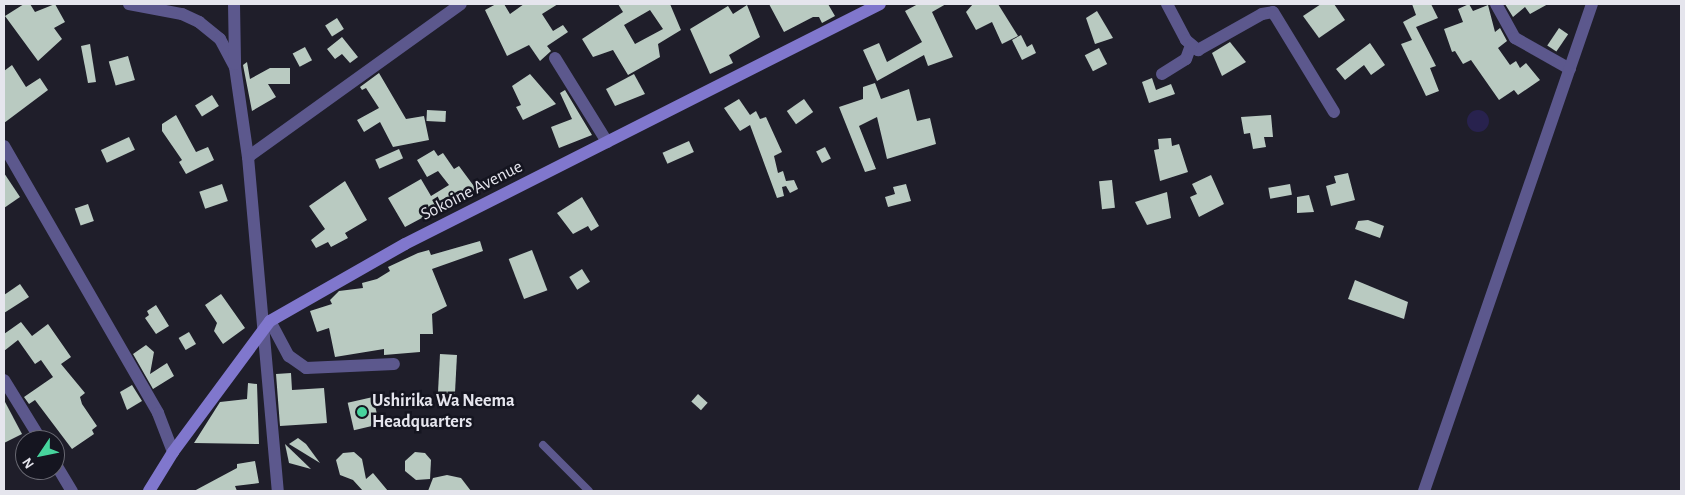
<!DOCTYPE html>
<html>
<head>
<meta charset="utf-8">
<style>
	body { margin:0 }
	#map { position:relative; width:1685px; height:495px; overflow:hidden; background:#1f1e2a; font-family:"Alegreya Sans",sans-serif }
	div>[style] { position:absolute }
	.green>* { inset:0; background:#28224e }
	.round { border-radius:50% }
	.building>* { inset:0; background:#b9cac1; transform-origin:0 0 }
	.lane>* { height:8px; margin:-4px; padding:0 4px; transform-origin:4px; border-radius:4px; background:#5c588d }
	.street>* { height:12px; margin:-6px; padding:0 6px; transform-origin:6px; border-radius:6px; background:#5c588d }
	.secondary>* { height:12px; margin:-6px; padding:0 6px; transform-origin:6px; border-radius:6px; background:#8077cd }
	.dots>* { width:14px; height:14px; translate:-50% -50%; box-sizing:border-box; border:2px solid #151520; border-radius:50% }
	span { translate:-50% -50%; white-space:nowrap; text-align:center; line-height:1.15; -webkit-text-stroke:5px #151520; paint-order:stroke }
	.street-label { font-size:18px; color:#e5e5ed }
	.poi-label { font-size:18px; color:#e5e5ed; font-weight:700 }
	.left { translate:0 -50%; text-align:left }
	.frame { position:absolute; inset:0; border:5px solid #e5e5ed; pointer-events:none }
	.north { position:absolute; left:15px; top:430px; width:50px; height:50px; box-sizing:border-box; background:#151520; border:1px solid #686872; border-radius:50%; rotate:236deg; font-size:14px; font-weight:700; line-height:20px; text-align:center; color:#e5e5ed }
	.north::after { content:''; display:block; margin:auto; width:18px; height:22px; background:#47d49d; clip-path:polygon(50% 0,100% 100%,50% 72%,0 100%) }
</style>
</head>
<body>
<div id="map">
	<div class="green">
		<i class="round" style="left:1467px;top:110px;width:22px;height:22px"></i>
	</div>
	<div class="building">
		<i style="clip-path:polygon(24px 4px,30px 4px,35px 12px,55px 4px,65px 22px,54px 28px,62px 39px,38px 61px,5px 16px)"></i>
		<i style="clip-path:polygon(496px 4px,504px 4px,510px 14px,524px 4px,558px 4px,542px 14px,553px 31px,563px 25px,568px 32px,547px 46px,551px 51px,540px 61px,529px 45px,507px 56px,485px 10px)"></i>
		<i style="clip-path:polygon(evenodd,618px 4px,670px 4px,681px 30px,658px 44px,660px 57px,628px 75px,613px 50px,593px 57px,582px 39px,623px 12px,618px 4px,650px 10px,663px 29px,635px 44px,624px 25px,650px 10px)"></i>
		<i style="clip-path:polygon(769px 4px,828px 4px,835px 16px,822px 23px,819px 17px,813px 17px,784px 32px)"></i>
		<i style="clip-path:polygon(918px 4px,946px 4px,932px 12px,953px 57px,928px 66px,924px 55px,877px 81px,863px 50px,879px 43px,887px 62px,922px 42px,905px 11px)"></i>
		<i style="clip-path:polygon(973px 4px,998px 4px,1018px 36px,1002px 44px,992px 22px,976px 30px,966px 12px)"></i>
		<i style="clip-path:polygon(1321px 4px,1334px 4px,1345px 20px,1319px 38px,1303px 16px)"></i>
		<i style="clip-path:polygon(1412px 4px,1431px 4px,1438px 18px,1416px 27px,1436px 66px,1430px 68px,1439px 91px,1426px 96px,1401px 44px,1412px 40px,1403px 22px,1416px 15px)"></i>
		<i style="clip-path:polygon(1469px 4px,1473px 11px,1488px 5px,1495px 32px,1500px 28px,1507px 41px,1498px 48px,1510px 65px,1516px 61px,1520px 68px,1526px 63px,1540px 80px,1518px 95px,1514px 90px,1499px 100px,1471px 60px,1463px 64px,1455px 51px,1452px 52px,1444px 29px,1463px 22px,1458px 9px)"></i>
		<i style="clip-path:polygon(1505px 4px,1548px 4px,1530px 14px,1525px 7px,1513px 17px)"></i>
		<i style="clip-path:polygon(747px 5px,760px 37px,729px 55px,733px 63px,710px 74px,690px 29px,728px 6px,733px 14px)"></i>
		<i style="clip-path:polygon(1097px 11px,1113px 38px,1095px 44px,1086px 18px)"></i>
		<i style="left:337px;top:18px;width:13px;height:14px;rotate:58deg"></i>
		<i style="left:1559px;top:28px;width:11px;height:21px;rotate:34deg"></i>
		<i style="clip-path:polygon(1021px 35px,1027px 47px,1032px 44px,1036px 53px,1022px 60px,1012px 40px)"></i>
		<i style="clip-path:polygon(342px 37px,358px 57px,350px 63px,342px 54px,335px 59px,327px 49px)"></i>
		<i style="clip-path:polygon(1230px 42px,1246px 62px,1222px 76px,1212px 53px)"></i>
		<i style="clip-path:polygon(1370px 43px,1385px 65px,1371px 75px,1364px 65px,1345px 80px,1336px 69px)"></i>
		<i style="clip-path:polygon(90px 44px,96px 82px,88px 83px,81px 46px)"></i>
		<i style="left:305px;top:47px;width:15px;height:14px;rotate:62deg"></i>
		<i style="left:1099px;top:48px;width:18px;height:16px;rotate:63deg"></i>
		<i style="left:128px;top:56px;width:25px;height:20px;rotate:74deg"></i>
		<i style="clip-path:polygon(247px 62px,250px 79px,270px 68px,290px 68px,290px 84px,268px 84px,276px 97px,252px 111px,243px 65px)"></i>
		<i style="clip-path:polygon(12px 65px,26px 87px,40px 78px,48px 90px,4px 123px,4px 71px)"></i>
		<i style="clip-path:polygon(379px 73px,406px 119px,424px 116px,429px 140px,393px 147px,380px 122px,364px 132px,357px 120px,379px 108px,366px 88px,362px 90px,360px 87px)"></i>
		<i style="clip-path:polygon(530px 74px,556px 104px,523px 120px,516px 107px,521px 105px,512px 86px)"></i>
		<i style="clip-path:polygon(634px 74px,645px 94px,615px 106px,606px 89px)"></i>
		<i style="clip-path:polygon(1152px 78px,1156px 90px,1171px 84px,1175px 94px,1149px 103px,1142px 82px)"></i>
		<i style="clip-path:polygon(875px 83px,881px 99px,909px 89px,917px 121px,930px 118px,936px 144px,887px 159px,877px 117px,859px 126px,876px 169px,865px 172px,839px 107px,863px 99px,863px 87px)"></i>
		<i style="clip-path:polygon(565px 90px,592px 135px,559px 148px,551px 127px,572px 119px,560px 93px)"></i>
		<i style="left:212px;top:95px;width:13px;height:20px;rotate:58deg"></i>
		<i style="clip-path:polygon(739px 99px,750px 115px,756px 111px,760px 119px,766px 117px,782px 152px,774px 156px,778px 173px,783px 171px,786px 181px,794px 180px,798px 189px,790px 193px,786px 186px,782px 187px,784px 196px,777px 198px,750px 125px,740px 131px,724px 108px)"></i>
		<i style="left:804px;top:99px;width:16px;height:21px;rotate:55deg"></i>
		<i style="left:427px;top:110px;width:19px;height:11px;rotate:3deg"></i>
		<i style="clip-path:polygon(176px 115px,196px 152px,208px 147px,214px 160px,186px 174px,179px 162px,182px 160px,162px 131px,162px 124px)"></i>
		<i style="clip-path:polygon(1271px 115px,1273px 137px,1264px 137px,1266px 147px,1253px 149px,1250px 133px,1244px 134px,1241px 117px)"></i>
		<i style="left:129px;top:137px;width:14px;height:31px;rotate:65deg"></i>
		<i style="clip-path:polygon(1171px 138px,1172px 146px,1179px 144px,1188px 172px,1160px 181px,1154px 150px,1159px 149px,1158px 139px)"></i>
		<i style="left:689px;top:141px;width:12px;height:29px;rotate:66deg"></i>
		<i style="left:825px;top:147px;width:13px;height:10px;rotate:63deg"></i>
		<i style="left:399px;top:149px;width:10px;height:26px;rotate:66deg"></i>
		<i style="clip-path:polygon(434px 150px,438px 156px,443px 153px,454px 169px,459px 166px,476px 189px,405px 227px,388px 198px,421px 179px,431px 196px,449px 185px,438px 171px,427px 177px,417px 160px)"></i>
		<i style="clip-path:polygon(4px 173px,20px 197px,4px 208px)"></i>
		<i style="clip-path:polygon(1348px 173px,1355px 200px,1331px 206px,1326px 186px,1336px 183px,1334px 176px)"></i>
		<i style="clip-path:polygon(1211px 175px,1224px 204px,1199px 217px,1190px 197px,1197px 194px,1192px 184px)"></i>
		<i style="left:1112px;top:180px;width:28px;height:13px;rotate:84deg"></i>
		<i style="clip-path:polygon(345px 181px,367px 220px,345px 233px,348px 238px,331px 247px,328px 242px,316px 248px,311px 240px,325px 229px,309px 206px)"></i>
		<i style="left:222px;top:184px;width:18px;height:24px;rotate:71deg"></i>
		<i style="clip-path:polygon(906px 184px,911px 201px,888px 207px,885px 197px,895px 194px,893px 187px)"></i>
		<i style="left:1290px;top:184px;width:11px;height:22px;rotate:80deg"></i>
		<i style="clip-path:polygon(1167px 192px,1171px 218px,1147px 225px,1135px 202px)"></i>
		<i style="clip-path:polygon(1309px 195px,1314px 212px,1297px 213px,1297px 197px)"></i>
		<i style="clip-path:polygon(582px 197px,599px 226px,591px 231px,588px 226px,573px 234px,557px 213px)"></i>
		<i style="left:88px;top:204px;width:18px;height:14px;rotate:71deg"></i>
		<i style="clip-path:polygon(1368px 220px,1384px 226px,1380px 238px,1355px 229px,1358px 221px)"></i>
		<i style="clip-path:polygon(480px 241px,483px 251px,432px 269px,447px 306px,432px 314px,433px 334px,420px 334px,420px 352px,384px 355px,384px 349px,335px 357px,329px 328px,317px 332px,310px 311px,332px 304px,330px 300px,339px 291px,363px 288px,362px 283px,377px 279px,390px 271px,388px 267px,418px 253px,429px 250px,431px 255px)"></i>
		<i style="left:532px;top:250px;width:43px;height:25px;rotate:69deg"></i>
		<i style="left:582px;top:269px;width:15px;height:15px;rotate:58deg"></i>
		<i style="clip-path:polygon(1355px 280px,1408px 302px,1404px 319px,1348px 299px)"></i>
		<i style="clip-path:polygon(20px 284px,29px 297px,4px 313px,4px 295px)"></i>
		<i style="clip-path:polygon(221px 294px,245px 328px,223px 344px,214px 331px,217px 323px,205px 305px)"></i>
		<i style="clip-path:polygon(156px 305px,169px 326px,156px 334px,145px 318px,149px 315px,147px 311px)"></i>
		<i style="clip-path:polygon(21px 322px,32px 336px,48px 324px,71px 357px,61px 364px,85px 393px,80px 397px,82px 404px,97px 426px,92px 430px,94px 434px,72px 449px,35px 400px,29px 404px,24px 397px,53px 377px,41px 360px,35px 364px,18px 340px,4px 351px,4px 334px)"></i>
		<i style="left:189px;top:332px;width:14px;height:12px;rotate:60deg"></i>
		<i style="clip-path:polygon(146px 345px,154px 352px,150px 374px,167px 363px,174px 376px,153px 389px,133px 354px)"></i>
		<i style="left:440px;top:354px;width:17px;height:39px;rotate:3deg"></i>
		<i style="clip-path:polygon(291px 373px,292px 390px,324px 388px,327px 423px,280px 426px,276px 374px)"></i>
		<i style="clip-path:polygon(248px 383px,257px 384px,259px 444px,194px 443px,220px 402px,247px 399px)"></i>
		<i style="clip-path:polygon(132px 385px,142px 401px,127px 410px,120px 392px)"></i>
		<i style="left:698px;top:394px;width:13px;height:10px;rotate:42deg"></i>
		<i style="left:373px;top:397px;width:28px;height:26px;rotate:77deg"></i>
		<i style="clip-path:polygon(4px 400px,22px 434px,4px 443px)"></i>
		<i style="clip-path:polygon(298px 438px,306px 444px,320px 463px,289px 444px)"></i>
		<i style="clip-path:polygon(285px 444px,311px 469px,289px 463px)"></i>
		<i style="clip-path:polygon(354px 452px,362px 459px,366px 479px,373px 473px,388px 491px,363px 491px,353px 480px,340px 475px,336px 460px,343px 453px)"></i>
		<i style="clip-path:polygon(415px 452px,425px 453px,431px 460px,430px 479px,416px 480px,405px 471px,405px 461px)"></i>
		<i style="clip-path:polygon(255px 461px,259px 483px,235px 486px,237px 491px,194px 491px,237px 468px,237px 464px)"></i>
		<i style="clip-path:polygon(447px 475px,461px 478px,471px 491px,428px 491px,433px 478px)"></i>
	</div>
	<div class="lane">
		<i style="left:543px;top:445px;width:65px;rotate:45deg"></i>
	</div>
	<div class="street">
		<i style="left:129px;top:4px;width:54px;rotate:10.7deg"></i>
		<i style="left:182px;top:14px;width:19px;rotate:25deg"></i>
		<i style="left:199px;top:22px;width:27px;rotate:39deg"></i>
		<i style="left:220px;top:39px;width:32px;rotate:62deg"></i>
		<i style="left:235px;top:67px;width:91px;rotate:81.8deg"></i>
		<i style="left:248px;top:157px;width:335px;rotate:84.9deg"></i>
		<i style="left:234px;top:4px;width:60px;rotate:89deg"></i>
		<i style="left:1167px;top:4px;width:41px;rotate:62.2deg"></i>
		<i style="left:1186px;top:40px;width:16px;rotate:40deg"></i>
		<i style="left:1198px;top:50px;width:73px;rotate:-29.4deg"></i>
		<i style="left:1262px;top:14px;width:11px;rotate:-10deg"></i>
		<i style="left:1273px;top:12px;width:117px;rotate:58.6deg"></i>
		<i style="left:1496px;top:4px;width:39px;rotate:61deg"></i>
		<i style="left:1515px;top:38px;width:63px;rotate:29.4deg"></i>
		<i style="left:555px;top:58px;width:99px;rotate:58.2deg"></i>
		<i style="left:1162px;top:74px;width:28px;rotate:-32deg"></i>
		<i style="left:1186px;top:59px;width:15px;rotate:-70deg"></i>
		<i style="left:4px;top:146px;width:308px;rotate:60deg"></i>
		<i style="left:158px;top:413px;width:42px;rotate:69deg"></i>
		<i style="left:248px;top:157px;width:262px;rotate:-35.7deg"></i>
		<i style="left:270px;top:321px;width:40px;rotate:62deg"></i>
		<i style="left:289px;top:356px;width:21px;rotate:35deg"></i>
		<i style="left:306px;top:368px;width:88px;rotate:-2.6deg"></i>
		<i style="left:4px;top:380px;width:70px;rotate:58.3deg"></i>
		<i style="left:55px;top:463px;width:33px;rotate:59deg"></i>
		<i style="left:1424px;top:491px;width:515px;rotate:-70.97deg"></i>
	</div>
	<div class="secondary">
		<i style="left:149px;top:491px;width:46px;rotate:-58.4deg"></i>
		<i style="left:173px;top:452px;width:163px;rotate:-53.5deg"></i>
		<i style="left:270px;top:321px;width:155px;rotate:-29.7deg"></i>
		<i style="left:405px;top:244px;width:532px;rotate:-26.81deg"></i>
	</div>
	<div class="dots">
		<i style="left:362px;top:412px;background:#47d49d"></i>
	</div>
	<div class="street-label">
		<span style="left:472px;top:191px;rotate:-27deg">Sokoine Avenue</span>
	</div>
	<div class="poi-label">
		<span class="left" style="left:372px;top:412px">Ushirika Wa Neema<br>Headquarters</span>
	</div>
	<div class="frame"></div>
	<div class="north">N</div>
</div>
</body>
</html>
